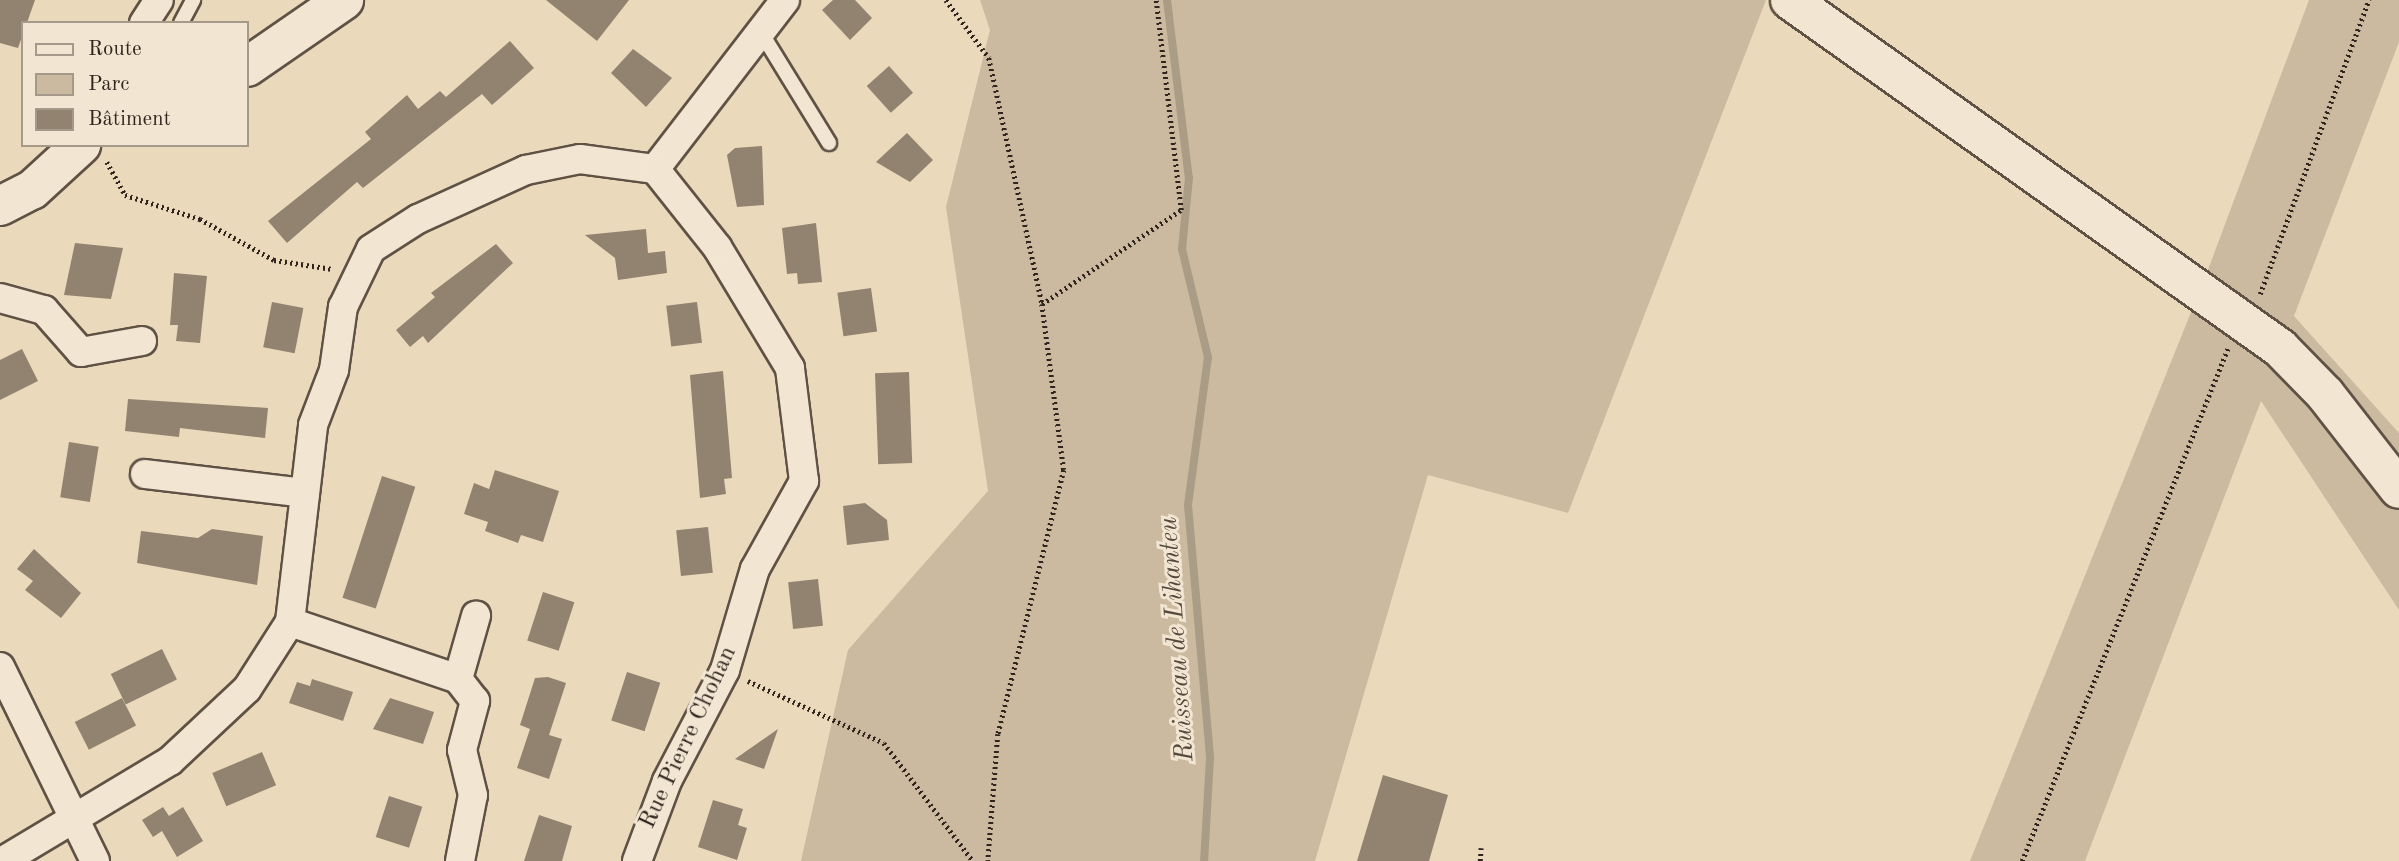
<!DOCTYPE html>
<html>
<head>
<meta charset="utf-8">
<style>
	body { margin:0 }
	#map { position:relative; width:2399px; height:861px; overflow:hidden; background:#ebd9bb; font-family:"Old Standard TT",serif }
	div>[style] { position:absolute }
	.green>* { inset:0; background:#cbbaa0 }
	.stream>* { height:8px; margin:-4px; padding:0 4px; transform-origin:4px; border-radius:4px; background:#ab9c86 }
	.building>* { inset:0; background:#918370; transform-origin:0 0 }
	.path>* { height:4.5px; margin-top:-2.25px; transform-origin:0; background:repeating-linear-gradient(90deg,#30251e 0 2px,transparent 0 5.5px) }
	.roads { filter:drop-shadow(2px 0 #5f5245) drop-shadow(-2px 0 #5f5245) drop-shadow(0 2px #5f5245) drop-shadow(0 -2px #5f5245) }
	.lane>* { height:14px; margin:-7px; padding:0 7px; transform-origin:7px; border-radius:7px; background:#f2e6d3 }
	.street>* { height:28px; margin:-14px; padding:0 14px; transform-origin:14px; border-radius:14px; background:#f2e6d3 }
	.secondary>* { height:38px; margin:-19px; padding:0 19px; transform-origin:19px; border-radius:19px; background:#f2e6d3 }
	span { translate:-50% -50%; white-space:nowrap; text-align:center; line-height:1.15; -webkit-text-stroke:6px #f2e6d3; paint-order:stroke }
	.street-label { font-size:24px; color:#30251e }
	.water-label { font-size:26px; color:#55493d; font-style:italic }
	.legend { position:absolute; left:21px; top:21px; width:228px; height:126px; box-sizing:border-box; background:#f2e6d3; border:2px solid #a4998b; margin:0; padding:9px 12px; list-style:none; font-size:21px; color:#30251e }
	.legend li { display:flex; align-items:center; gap:14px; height:35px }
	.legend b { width:35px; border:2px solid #a4998b }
</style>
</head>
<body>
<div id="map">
	<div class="green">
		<i style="clip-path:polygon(980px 0,1766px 0,1568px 513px,1428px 475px,1315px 861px,801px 861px,848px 650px,988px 491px,946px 207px,990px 30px)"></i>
		<i style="clip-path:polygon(2309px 0,2399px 0,2399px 42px,2294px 316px,2399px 433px,2399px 610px,2261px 401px,2085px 861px,1970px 861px,2206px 275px)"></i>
	</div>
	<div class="stream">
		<i style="left:1167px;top:0;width:179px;rotate:83deg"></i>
		<i style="left:1189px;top:178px;width:71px;rotate:95.6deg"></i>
		<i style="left:1182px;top:249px;width:111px;rotate:76.5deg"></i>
		<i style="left:1208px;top:357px;width:149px;rotate:97.7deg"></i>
		<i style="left:1188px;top:505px;width:254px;rotate:85deg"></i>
		<i style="left:1210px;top:758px;width:103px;rotate:93.3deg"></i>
	</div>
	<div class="building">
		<i style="clip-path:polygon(0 0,35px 0,18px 48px,0 43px)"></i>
		<i style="clip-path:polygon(546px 0,629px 0,597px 41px)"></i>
		<i style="clip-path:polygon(833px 0,855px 0,872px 18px,850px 40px,822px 10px)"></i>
		<i style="clip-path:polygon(510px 41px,534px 68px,492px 105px,482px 94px,363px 188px,357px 182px,287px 243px,268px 221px,371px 139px,365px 132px,407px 95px,418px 109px,440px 91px,446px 97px)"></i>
		<i style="clip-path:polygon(633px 49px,672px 78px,646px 107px,611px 73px)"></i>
		<i style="left:889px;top:66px;width:36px;height:30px;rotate:48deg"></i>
		<i style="clip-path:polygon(907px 133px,933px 160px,910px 182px,876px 162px)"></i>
		<i style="clip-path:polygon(762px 146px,764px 205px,737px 207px,727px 155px,735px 148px)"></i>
		<i style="clip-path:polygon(816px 223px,822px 282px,798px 284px,797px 273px,787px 274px,782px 228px)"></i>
		<i style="clip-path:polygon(646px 229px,648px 253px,665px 251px,667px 273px,618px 280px,615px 258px,585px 235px)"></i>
		<i style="clip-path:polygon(75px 243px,123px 248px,111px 299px,64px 295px)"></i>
		<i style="clip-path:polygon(496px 244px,513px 263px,428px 343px,423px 336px,410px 347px,396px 330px,435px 297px,431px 293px)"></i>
		<i style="clip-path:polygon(174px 273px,207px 276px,200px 343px,176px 341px,178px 325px,170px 325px)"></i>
		<i style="left:871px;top:288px;width:44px;height:34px;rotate:82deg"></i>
		<i style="left:272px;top:302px;width:32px;height:46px;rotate:11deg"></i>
		<i style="left:697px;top:302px;width:41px;height:31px;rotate:83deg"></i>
		<i style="clip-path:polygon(22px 349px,38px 381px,0 400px,0 360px)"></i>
		<i style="clip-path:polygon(723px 371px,732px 478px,724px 479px,726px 494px,700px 498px,690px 375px)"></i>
		<i style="left:909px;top:372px;width:91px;height:34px;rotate:88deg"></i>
		<i style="clip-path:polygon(128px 399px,268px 408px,265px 438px,180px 428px,179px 437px,125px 431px)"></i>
		<i style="left:69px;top:442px;width:30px;height:56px;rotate:9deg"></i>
		<i style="clip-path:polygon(495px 470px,559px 491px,543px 542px,521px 535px,518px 543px,485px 531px,488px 522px,464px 514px,474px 483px,489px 489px)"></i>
		<i style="left:382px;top:476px;width:35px;height:128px;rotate:18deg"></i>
		<i style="clip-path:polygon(865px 503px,887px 520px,889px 540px,847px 545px,843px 506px)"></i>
		<i style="left:708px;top:527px;width:46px;height:32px;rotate:84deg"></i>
		<i style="clip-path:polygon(212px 529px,263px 536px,257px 585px,137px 563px,141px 531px,198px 538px)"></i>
		<i style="clip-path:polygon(34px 549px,81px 593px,61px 618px,25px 590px,33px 581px,17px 569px)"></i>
		<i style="left:818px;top:579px;width:47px;height:30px;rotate:84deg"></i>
		<i style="left:543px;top:592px;width:33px;height:51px;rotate:18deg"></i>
		<i style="left:162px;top:649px;width:34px;height:57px;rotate:64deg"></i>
		<i style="left:627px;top:672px;width:35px;height:51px;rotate:18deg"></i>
		<i style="clip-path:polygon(548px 677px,566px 683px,549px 735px,562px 739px,549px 779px,517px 768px,530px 729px,520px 725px,535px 678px)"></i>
		<i style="clip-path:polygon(312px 679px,353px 692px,343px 721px,289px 703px,297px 682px,310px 686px)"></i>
		<i style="left:122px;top:698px;width:31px;height:53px;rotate:63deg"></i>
		<i style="clip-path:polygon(390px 698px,434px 712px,423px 744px,373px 729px)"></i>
		<i style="clip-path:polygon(778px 729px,764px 769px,735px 759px)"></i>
		<i style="left:262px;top:752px;width:36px;height:54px;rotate:67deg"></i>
		<i style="clip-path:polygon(1383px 775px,1448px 795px,1429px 861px,1357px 861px)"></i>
		<i style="left:389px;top:796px;width:35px;height:43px;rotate:18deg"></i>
		<i style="clip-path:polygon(713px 800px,743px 809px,738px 825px,747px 828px,737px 860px,698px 847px)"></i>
		<i style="clip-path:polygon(163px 807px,169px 816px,183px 807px,203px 841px,177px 857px,162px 831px,153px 837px,142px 820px)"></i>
		<i style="clip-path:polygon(539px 815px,572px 826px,562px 861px,524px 861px)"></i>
	</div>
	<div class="path">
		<i style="left:946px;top:0;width:72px;rotate:53.4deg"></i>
		<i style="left:989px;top:58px;width:252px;rotate:77.8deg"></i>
		<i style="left:1042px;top:304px;width:167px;rotate:82.5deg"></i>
		<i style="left:1064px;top:470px;width:272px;rotate:104deg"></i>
		<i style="left:998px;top:734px;width:127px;rotate:94.5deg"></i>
		<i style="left:107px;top:162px;width:38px;rotate:61deg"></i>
		<i style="left:125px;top:195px;width:79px;rotate:17.7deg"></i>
		<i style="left:200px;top:219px;width:85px;rotate:29deg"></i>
		<i style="left:274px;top:260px;width:59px;rotate:8.8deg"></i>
		<i style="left:2260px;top:294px;width:314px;rotate:-69.7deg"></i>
		<i style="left:1042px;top:304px;width:168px;rotate:-34.1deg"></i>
		<i style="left:1181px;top:210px;width:211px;rotate:-96.8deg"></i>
		<i style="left:748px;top:681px;width:149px;rotate:24.5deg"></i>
		<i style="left:884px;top:743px;width:148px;rotate:53deg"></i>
		<i style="left:1480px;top:861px;width:13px;rotate:-86deg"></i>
		<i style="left:2022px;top:861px;width:553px;rotate:-68.12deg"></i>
	</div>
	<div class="roads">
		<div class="lane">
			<i style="left:181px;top:23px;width:26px;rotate:-62deg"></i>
			<i style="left:762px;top:34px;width:128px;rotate:58.4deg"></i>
		</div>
		<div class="street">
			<i style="left:144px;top:23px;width:27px;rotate:-57deg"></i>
			<i style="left:0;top:298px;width:46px;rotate:15.3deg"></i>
			<i style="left:44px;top:310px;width:56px;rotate:48.6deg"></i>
			<i style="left:81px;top:352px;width:62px;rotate:-10.2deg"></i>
			<i style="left:145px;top:474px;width:161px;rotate:6.8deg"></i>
			<i style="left:290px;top:622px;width:177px;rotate:18.7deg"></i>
			<i style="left:0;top:667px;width:216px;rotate:63.9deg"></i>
			<i style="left:3px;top:861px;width:195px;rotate:-30.9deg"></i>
			<i style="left:170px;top:761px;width:105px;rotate:-43.1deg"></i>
			<i style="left:247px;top:689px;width:80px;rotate:-57.3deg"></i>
			<i style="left:290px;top:622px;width:198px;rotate:-83.3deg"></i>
			<i style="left:313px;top:425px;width:59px;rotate:-69.1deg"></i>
			<i style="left:334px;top:370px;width:64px;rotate:-81.9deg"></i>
			<i style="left:343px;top:307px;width:64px;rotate:-64.2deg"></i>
			<i style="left:371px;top:249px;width:56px;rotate:-32.6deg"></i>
			<i style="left:418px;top:219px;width:119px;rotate:-24.4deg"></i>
			<i style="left:526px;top:170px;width:55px;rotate:-11.5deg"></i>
			<i style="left:580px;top:159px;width:76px;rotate:7.6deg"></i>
			<i style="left:655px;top:169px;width:213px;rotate:-52.4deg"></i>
			<i style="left:460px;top:861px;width:67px;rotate:-78.9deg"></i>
			<i style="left:473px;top:795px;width:46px;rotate:-103.7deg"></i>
			<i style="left:462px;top:750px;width:51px;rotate:-75.1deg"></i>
			<i style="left:475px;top:701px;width:28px;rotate:-128deg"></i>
			<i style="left:458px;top:679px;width:66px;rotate:-74.1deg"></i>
			<i style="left:637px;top:861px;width:85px;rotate:-69.4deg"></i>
			<i style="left:667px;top:781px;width:125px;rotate:-62.4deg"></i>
			<i style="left:725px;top:670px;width:105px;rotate:-73.5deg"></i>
			<i style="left:755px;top:569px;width:101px;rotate:-60.9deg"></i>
			<i style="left:804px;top:481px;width:114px;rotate:-97.1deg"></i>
			<i style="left:790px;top:368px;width:141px;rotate:-121.1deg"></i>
			<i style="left:717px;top:247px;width:100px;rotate:-128.5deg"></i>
		</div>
		<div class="secondary">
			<i style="left:1790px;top:0;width:601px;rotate:35.38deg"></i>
			<i style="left:2280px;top:348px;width:64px;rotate:45.6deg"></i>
			<i style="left:2325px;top:394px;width:120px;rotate:52.1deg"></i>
			<i style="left:247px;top:67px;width:118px;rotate:-34.6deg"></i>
			<i style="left:0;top:206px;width:36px;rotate:-27deg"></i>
			<i style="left:32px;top:190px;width:67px;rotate:-42.6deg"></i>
		</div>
	</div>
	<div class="street-label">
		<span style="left:689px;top:738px;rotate:-65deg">Rue Pierre Chohan</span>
	</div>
	<div class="water-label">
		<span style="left:1178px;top:639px;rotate:-94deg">Ruisseau de Lihanteu</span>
	</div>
	<ul class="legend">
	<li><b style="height:9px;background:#f2e6d3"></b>Route</li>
	<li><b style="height:19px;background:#cbbaa0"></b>Parc</li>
	<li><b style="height:19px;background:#918370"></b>Bâtiment</li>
	</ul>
</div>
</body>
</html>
